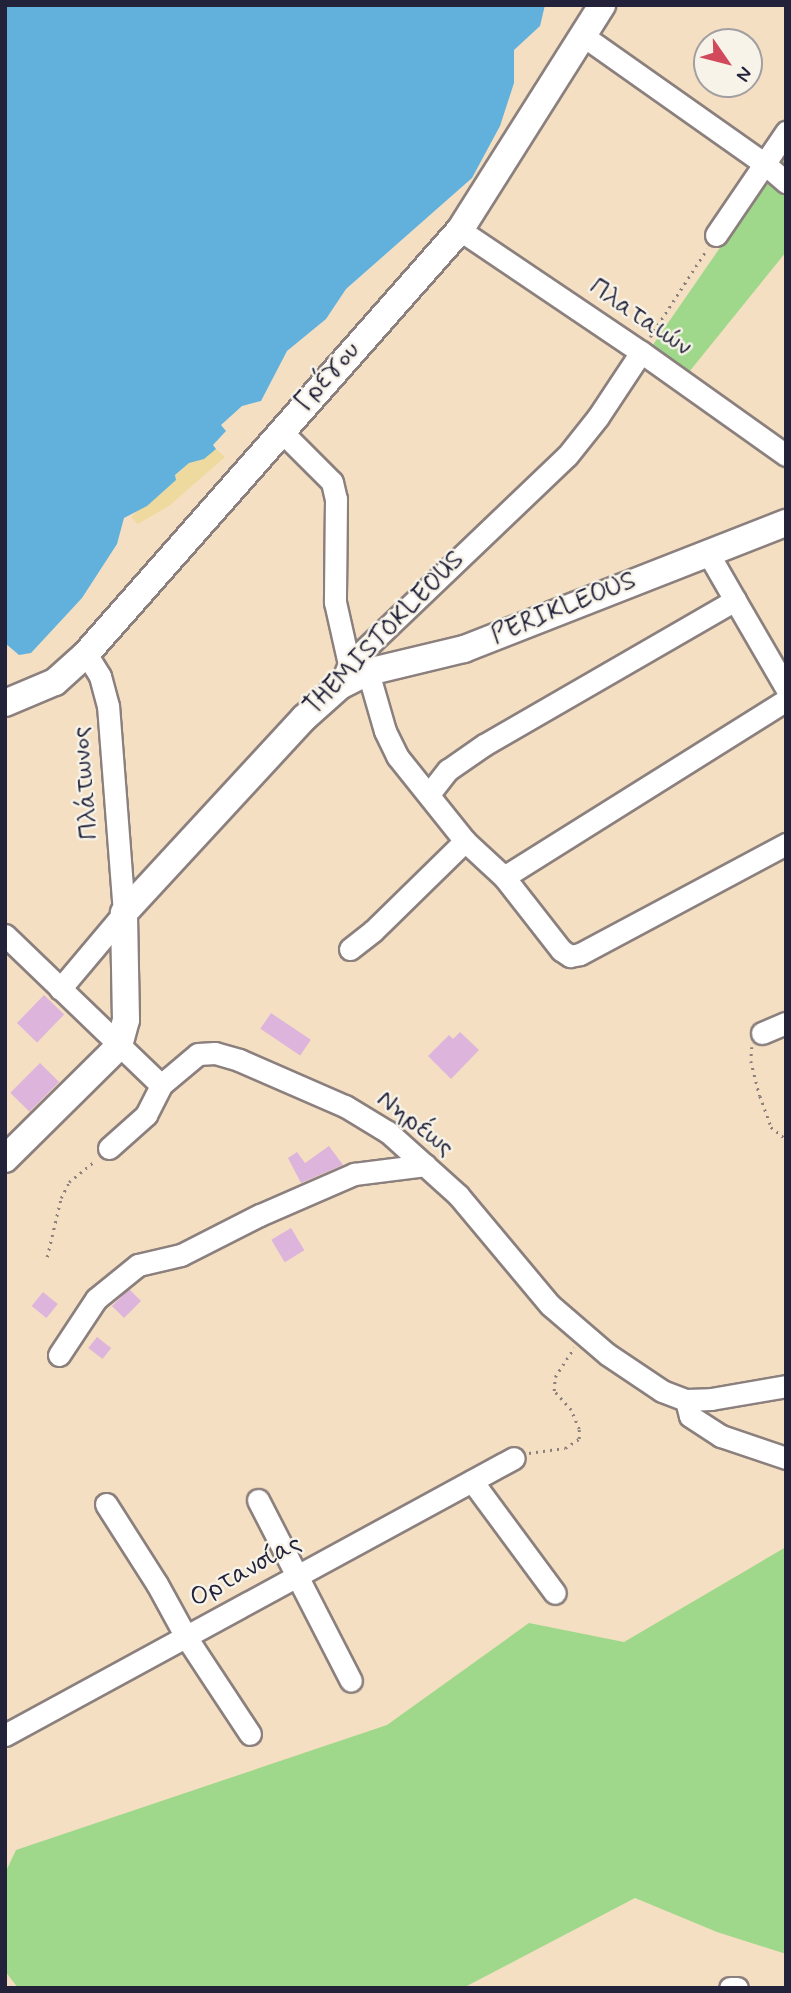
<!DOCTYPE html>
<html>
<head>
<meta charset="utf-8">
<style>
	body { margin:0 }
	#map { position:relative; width:791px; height:1993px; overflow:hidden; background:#f4dfc2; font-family:Mynerve,sans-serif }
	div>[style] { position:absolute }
	.green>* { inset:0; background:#9fd88a }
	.sand>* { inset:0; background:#eeda9e }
	.water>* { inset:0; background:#62b1dc }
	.building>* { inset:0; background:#ddb4db; transform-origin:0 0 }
	.path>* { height:2.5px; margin-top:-1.25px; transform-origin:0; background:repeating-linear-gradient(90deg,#8b807e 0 2px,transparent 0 7px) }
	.roads { filter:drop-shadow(2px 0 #8b807e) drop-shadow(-2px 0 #8b807e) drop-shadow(0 2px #8b807e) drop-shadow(0 -2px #8b807e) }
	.minor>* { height:21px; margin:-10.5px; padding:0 10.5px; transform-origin:10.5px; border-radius:10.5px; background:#fff }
	.major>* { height:26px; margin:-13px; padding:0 13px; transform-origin:13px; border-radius:13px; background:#fff }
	span { translate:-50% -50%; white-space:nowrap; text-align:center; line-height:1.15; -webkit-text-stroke:5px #f7f3e8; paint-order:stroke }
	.street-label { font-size:26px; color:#22223b }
	.frame { position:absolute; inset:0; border:7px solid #22223b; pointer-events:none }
	.north { position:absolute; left:693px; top:28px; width:70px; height:70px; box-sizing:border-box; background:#f7f3e8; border:2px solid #a29fa3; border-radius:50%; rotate:125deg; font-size:19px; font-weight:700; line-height:28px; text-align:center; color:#22223b }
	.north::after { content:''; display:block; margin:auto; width:24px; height:32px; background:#d1495b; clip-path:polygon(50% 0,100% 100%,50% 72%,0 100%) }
</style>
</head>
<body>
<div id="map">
	<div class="green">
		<i style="clip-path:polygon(786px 152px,786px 252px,685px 377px,648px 352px)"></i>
		<i style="clip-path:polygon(786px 1547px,786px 1954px,717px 1932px,635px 1898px,463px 1988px,18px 1988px,5px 1971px,5px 1873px,16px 1850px,387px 1725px,529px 1623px,624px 1642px)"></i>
	</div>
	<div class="sand">
		<i style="clip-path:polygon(216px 449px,225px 457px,169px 506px,138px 524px,131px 517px,189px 463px)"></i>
	</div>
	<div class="water">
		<i style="clip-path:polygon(5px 5px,545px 5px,540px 26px,514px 50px,514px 83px,500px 126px,472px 178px,346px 289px,326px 319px,287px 351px,261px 401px,242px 406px,221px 425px,226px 431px,213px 445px,216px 449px,204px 459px,189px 463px,175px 475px,176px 480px,147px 506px,124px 518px,117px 544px,82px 598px,31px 653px,19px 655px,5px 643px)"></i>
	</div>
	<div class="building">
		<i style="left:44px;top:995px;width:28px;height:39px;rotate:44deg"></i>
		<i style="left:271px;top:1013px;width:48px;height:19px;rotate:34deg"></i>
		<i style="clip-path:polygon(460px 1032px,479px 1050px,451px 1079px,428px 1056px,449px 1035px,453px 1039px)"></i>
		<i style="left:40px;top:1063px;width:27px;height:42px;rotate:45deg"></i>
		<i style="clip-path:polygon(329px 1146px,343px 1165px,301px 1183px,288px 1158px,297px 1152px,305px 1163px)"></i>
		<i style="left:291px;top:1228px;width:26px;height:23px;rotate:59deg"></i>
		<i style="left:129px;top:1289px;width:17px;height:24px;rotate:45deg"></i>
		<i style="left:43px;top:1292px;width:19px;height:18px;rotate:39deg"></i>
		<i style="left:97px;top:1337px;width:18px;height:14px;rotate:38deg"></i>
	</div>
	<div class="path">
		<i style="left:650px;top:337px;width:105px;rotate:-57.1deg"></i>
		<i style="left:752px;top:1047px;width:14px;rotate:94deg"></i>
		<i style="left:751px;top:1061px;width:36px;rotate:76deg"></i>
		<i style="left:760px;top:1096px;width:33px;rotate:70deg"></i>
		<i style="left:771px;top:1127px;width:19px;rotate:39deg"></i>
		<i style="left:47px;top:1257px;width:61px;rotate:-76.7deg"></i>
		<i style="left:61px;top:1198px;width:18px;rotate:-63deg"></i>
		<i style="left:69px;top:1182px;width:33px;rotate:-39deg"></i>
		<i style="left:529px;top:1453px;width:36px;rotate:-8deg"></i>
		<i style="left:565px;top:1448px;width:17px;rotate:-33deg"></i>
		<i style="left:579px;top:1439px;width:10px;rotate:-90deg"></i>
		<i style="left:579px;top:1429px;width:21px;rotate:-113deg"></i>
		<i style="left:571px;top:1410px;width:25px;rotate:-132deg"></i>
		<i style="left:554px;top:1391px;width:14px;rotate:-86deg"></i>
		<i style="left:555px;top:1377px;width:35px;rotate:-57deg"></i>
	</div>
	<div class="roads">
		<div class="minor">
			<i style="left:582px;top:35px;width:224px;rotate:35.2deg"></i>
			<i style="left:765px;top:164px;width:28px;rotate:41deg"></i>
			<i style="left:460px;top:230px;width:218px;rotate:34deg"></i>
			<i style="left:641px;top:352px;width:178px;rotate:35.4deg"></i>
			<i style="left:716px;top:235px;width:125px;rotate:-55.8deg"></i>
			<i style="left:281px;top:431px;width:72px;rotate:45deg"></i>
			<i style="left:332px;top:482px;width:17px;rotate:77deg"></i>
			<i style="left:336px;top:499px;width:103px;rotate:90.6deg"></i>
			<i style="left:335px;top:602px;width:64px;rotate:77.3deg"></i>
			<i style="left:735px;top:600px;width:102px;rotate:59.9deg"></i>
			<i style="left:368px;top:672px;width:61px;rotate:73.9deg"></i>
			<i style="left:385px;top:731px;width:28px;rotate:64deg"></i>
			<i style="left:397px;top:756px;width:109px;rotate:51.3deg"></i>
			<i style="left:465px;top:841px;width:53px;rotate:42.7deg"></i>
			<i style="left:504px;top:877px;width:93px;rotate:52deg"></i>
			<i style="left:561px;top:950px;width:11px;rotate:34deg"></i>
			<i style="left:570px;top:956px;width:10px;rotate:-11deg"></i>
			<i style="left:580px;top:954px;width:234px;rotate:-28.1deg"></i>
			<i style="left:340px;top:686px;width:24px;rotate:-68deg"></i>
			<i style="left:349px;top:664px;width:301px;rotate:-43.7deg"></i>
			<i style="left:567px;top:456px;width:50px;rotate:-51.5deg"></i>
			<i style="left:598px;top:417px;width:78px;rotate:-56.5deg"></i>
			<i style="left:429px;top:794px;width:31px;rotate:-52deg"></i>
			<i style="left:448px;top:770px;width:44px;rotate:-34.8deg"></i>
			<i style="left:484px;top:745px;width:290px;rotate:-30deg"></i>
			<i style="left:735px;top:600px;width:54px;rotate:-119.9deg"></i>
			<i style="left:504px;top:877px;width:333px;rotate:-32.1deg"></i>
			<i style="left:5px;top:935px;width:216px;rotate:43.9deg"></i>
			<i style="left:350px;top:949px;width:29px;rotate:-38deg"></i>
			<i style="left:373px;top:931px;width:129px;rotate:-44.4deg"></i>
			<i style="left:60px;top:989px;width:99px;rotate:-49.9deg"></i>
			<i style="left:124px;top:913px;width:208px;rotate:-94.4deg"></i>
			<i style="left:108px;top:706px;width:31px;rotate:-105deg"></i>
			<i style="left:100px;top:676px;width:26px;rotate:-122deg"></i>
			<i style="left:762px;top:1033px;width:26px;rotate:-23deg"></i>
			<i style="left:109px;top:1148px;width:50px;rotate:-41.7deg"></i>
			<i style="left:146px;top:1115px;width:34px;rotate:-63deg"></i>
			<i style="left:161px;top:1085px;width:48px;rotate:-40deg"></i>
			<i style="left:198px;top:1054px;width:17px;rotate:-3deg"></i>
			<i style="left:215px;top:1053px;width:25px;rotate:16deg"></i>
			<i style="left:239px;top:1060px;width:116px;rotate:23.5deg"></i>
			<i style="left:345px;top:1106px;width:50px;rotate:31.2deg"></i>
			<i style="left:388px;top:1132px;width:94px;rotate:42deg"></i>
			<i style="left:458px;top:1195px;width:143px;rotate:50.1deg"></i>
			<i style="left:550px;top:1305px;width:75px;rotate:40.7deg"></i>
			<i style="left:607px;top:1354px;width:66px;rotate:33.9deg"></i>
			<i style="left:662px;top:1391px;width:26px;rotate:21deg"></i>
			<i style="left:686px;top:1400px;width:25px;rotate:-2deg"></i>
			<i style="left:711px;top:1399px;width:76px;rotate:-9.8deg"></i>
			<i style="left:59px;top:1355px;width:67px;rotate:-56.5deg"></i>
			<i style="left:96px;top:1299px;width:54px;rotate:-39deg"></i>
			<i style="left:138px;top:1265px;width:44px;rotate:-13.1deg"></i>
			<i style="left:181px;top:1255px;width:89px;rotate:-26.9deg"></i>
			<i style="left:260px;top:1215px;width:103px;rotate:-23.6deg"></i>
			<i style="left:354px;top:1174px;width:72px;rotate:-7.2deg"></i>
			<i style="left:686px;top:1400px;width:16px;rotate:76deg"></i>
			<i style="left:690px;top:1416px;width:37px;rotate:33deg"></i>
			<i style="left:721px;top:1436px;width:69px;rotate:18.7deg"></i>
			<i style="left:472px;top:1481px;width:139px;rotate:53.5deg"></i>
			<i style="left:258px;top:1500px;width:203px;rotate:62.8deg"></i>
			<i style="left:106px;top:1504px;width:95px;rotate:57.5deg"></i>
			<i style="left:157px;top:1584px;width:60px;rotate:61.3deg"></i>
			<i style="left:186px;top:1637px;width:116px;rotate:56.6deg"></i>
			<i style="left:5px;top:1735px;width:579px;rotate:-28.56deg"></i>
			<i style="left:730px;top:1988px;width:7px"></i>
		</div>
		<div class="major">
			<i style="left:5px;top:703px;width:54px;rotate:-22.8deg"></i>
			<i style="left:55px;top:682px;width:42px;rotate:-42.1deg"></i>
			<i style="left:86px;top:654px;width:565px;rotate:-48.59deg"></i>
			<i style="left:460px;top:230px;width:266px;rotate:-57.7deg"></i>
			<i style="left:5px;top:1159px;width:161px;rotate:-44.7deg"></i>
			<i style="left:119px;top:1046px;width:27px;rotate:-75deg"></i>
			<i style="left:126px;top:1020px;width:107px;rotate:-91.1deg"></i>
			<i style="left:124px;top:913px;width:265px;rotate:-47.3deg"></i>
			<i style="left:304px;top:718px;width:48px;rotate:-41.6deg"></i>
			<i style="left:340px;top:686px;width:31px;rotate:-27deg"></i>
			<i style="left:368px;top:672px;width:99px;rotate:-13.5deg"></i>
			<i style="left:464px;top:649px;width:346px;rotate:-21.4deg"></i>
		</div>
	</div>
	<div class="street-label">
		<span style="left:640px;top:318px;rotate:34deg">Πλαταιών</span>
		<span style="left:328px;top:377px;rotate:-48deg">Γρέγου</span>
		<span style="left:564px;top:609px;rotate:-22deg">PERIKLEOUS</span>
		<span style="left:385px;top:634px;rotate:-46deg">THEMISTOKLEOUS</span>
		<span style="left:86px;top:783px;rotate:-95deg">Πλάτωνος</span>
		<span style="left:415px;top:1124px;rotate:38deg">Νηρέως</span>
		<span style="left:246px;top:1572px;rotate:-29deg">Ορτανσίας</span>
	</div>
	<div class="frame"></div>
	<div class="north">N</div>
</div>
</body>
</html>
